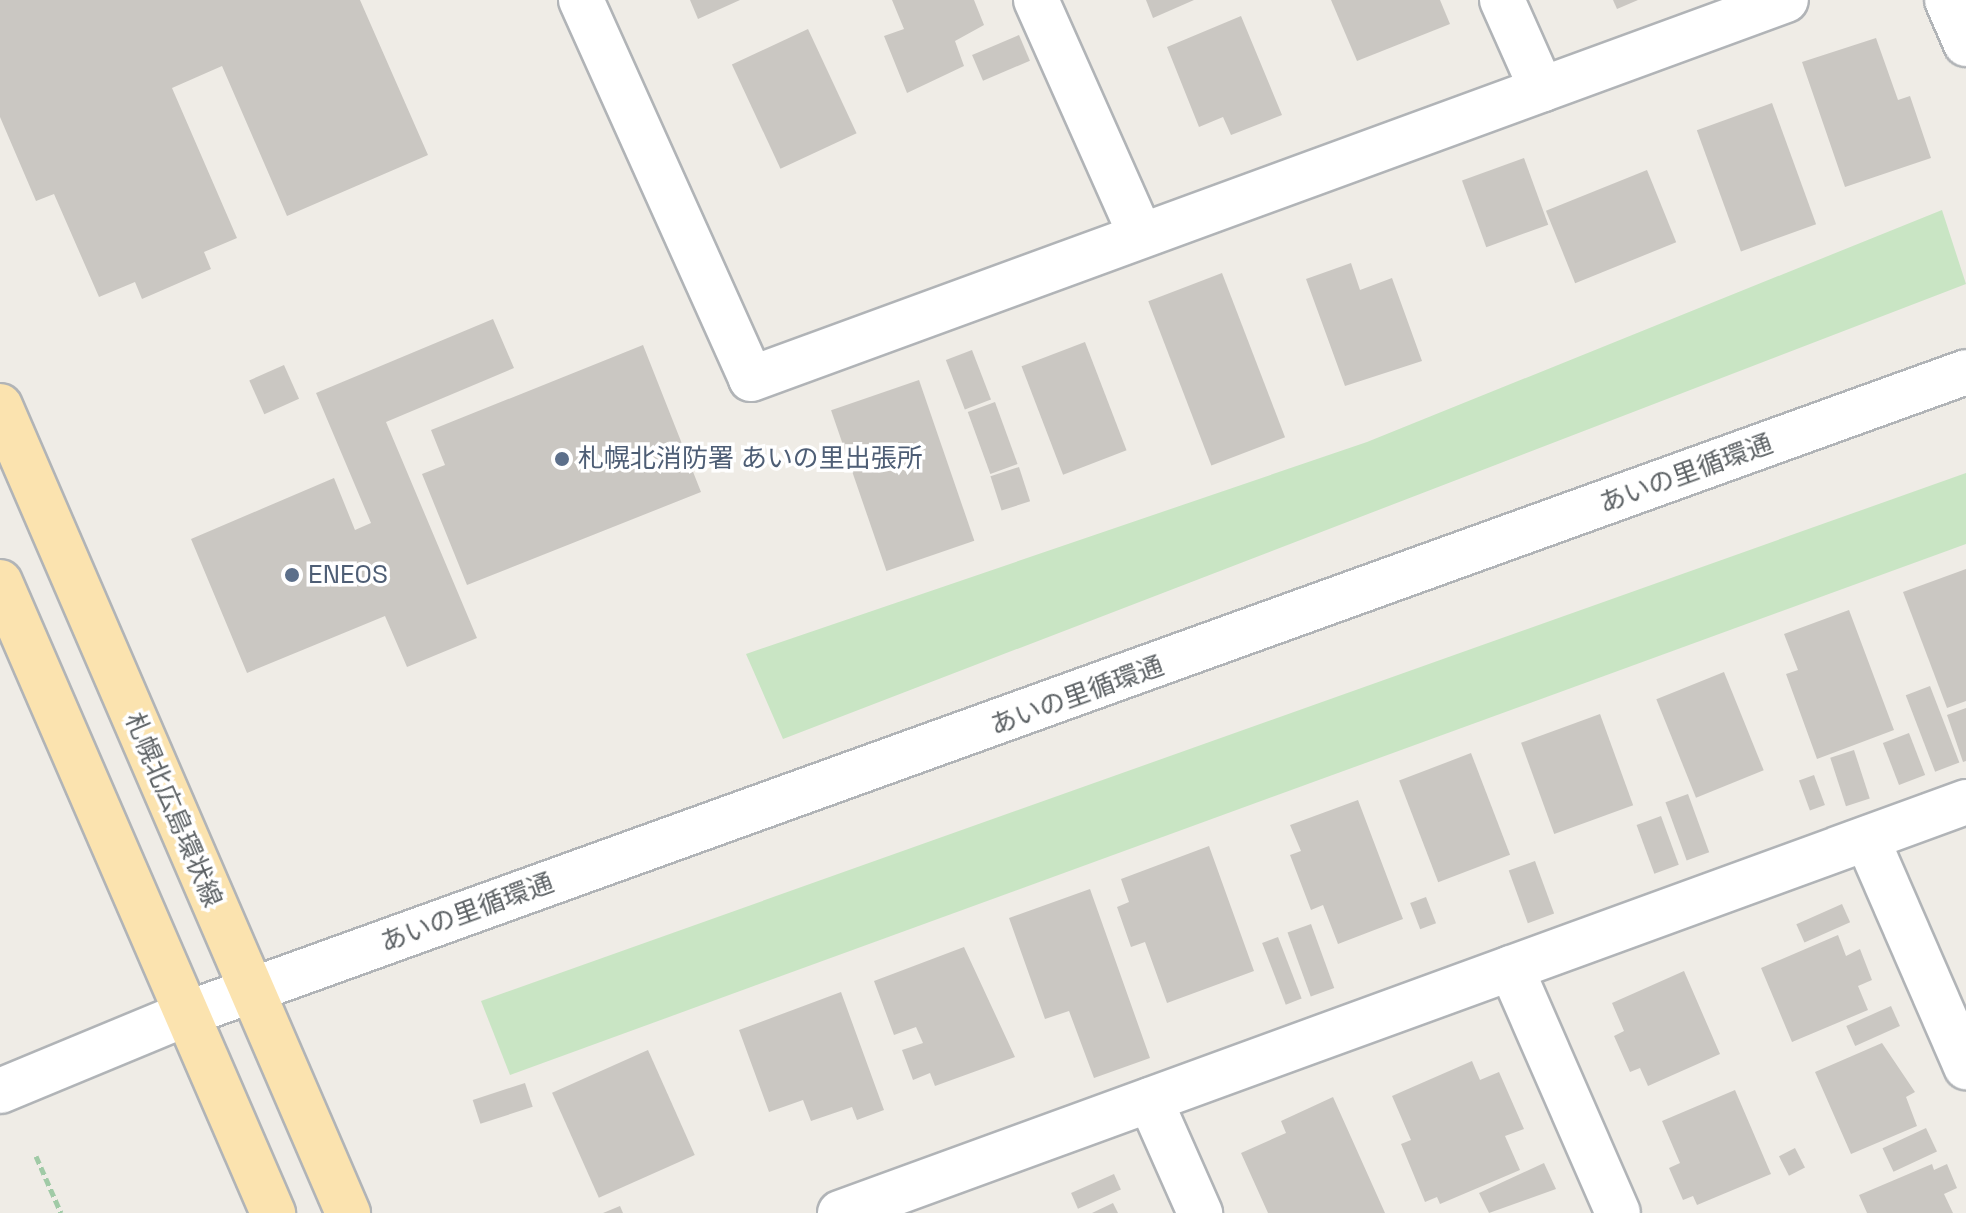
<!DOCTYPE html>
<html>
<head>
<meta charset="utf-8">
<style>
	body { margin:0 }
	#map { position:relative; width:1966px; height:1213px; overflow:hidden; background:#efece6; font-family:"Space Grotesk","Noto Sans JP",sans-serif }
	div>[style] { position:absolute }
	.green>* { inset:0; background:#c9e5c4 }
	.building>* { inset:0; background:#cac7c2; transform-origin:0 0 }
	.path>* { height:5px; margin-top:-2.5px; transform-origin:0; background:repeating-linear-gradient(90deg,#a0caa6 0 8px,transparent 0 12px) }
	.roads { filter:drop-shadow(2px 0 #b1b4b7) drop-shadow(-2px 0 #b1b4b7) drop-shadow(0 2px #b1b4b7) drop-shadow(0 -2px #b1b4b7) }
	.minor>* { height:44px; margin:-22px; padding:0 22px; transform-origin:22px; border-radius:22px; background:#fff }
	.tertiary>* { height:44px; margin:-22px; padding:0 22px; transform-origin:22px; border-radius:22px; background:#fff }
	.primary>* { height:44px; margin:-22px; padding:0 22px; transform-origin:22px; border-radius:22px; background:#fbe3af }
	.dots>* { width:22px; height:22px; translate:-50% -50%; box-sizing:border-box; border:4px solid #fff; border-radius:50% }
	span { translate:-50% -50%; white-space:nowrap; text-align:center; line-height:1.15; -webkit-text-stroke:7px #fff; paint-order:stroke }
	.service-label { font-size:26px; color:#4e5e75 }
	.left { translate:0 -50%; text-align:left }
	.street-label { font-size:26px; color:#5d6265 }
</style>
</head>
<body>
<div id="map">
	<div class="green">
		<i style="clip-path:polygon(1942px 210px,1966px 284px,783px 739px,746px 654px,1367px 442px)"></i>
		<i style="clip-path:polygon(1966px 473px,1966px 544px,510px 1075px,481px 1001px)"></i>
	</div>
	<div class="building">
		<i style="clip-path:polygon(0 0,360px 0,428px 155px,287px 216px,222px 66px,172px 88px,237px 238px,204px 252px,211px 269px,142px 299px,135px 282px,99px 297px,54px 194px,36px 201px,0 117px)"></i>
		<i style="clip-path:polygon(690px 0,740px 0,698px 19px)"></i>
		<i style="clip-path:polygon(892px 0,974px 0,984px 25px,955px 41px,964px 66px,907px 93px,884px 36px,904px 29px)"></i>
		<i style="clip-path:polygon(1146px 0,1194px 0,1153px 18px)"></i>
		<i style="clip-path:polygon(1331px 0,1440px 0,1450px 24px,1357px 61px)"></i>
		<i style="clip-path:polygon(1613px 0,1638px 0,1617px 9px)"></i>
		<i style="clip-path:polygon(1241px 16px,1282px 115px,1231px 135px,1223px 117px,1199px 127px,1167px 47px)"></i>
		<i style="left:808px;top:29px;width:115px;height:84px;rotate:65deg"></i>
		<i style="left:1019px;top:35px;width:28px;height:51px;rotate:67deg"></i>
		<i style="clip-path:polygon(1876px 38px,1898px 100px,1910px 96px,1931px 158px,1845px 187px,1802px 62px)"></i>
		<i style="left:1772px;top:103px;width:129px;height:80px;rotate:70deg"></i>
		<i style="left:1524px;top:158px;width:71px;height:66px;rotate:70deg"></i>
		<i style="left:1647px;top:170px;width:78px;height:109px;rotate:68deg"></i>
		<i style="clip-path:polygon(1351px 263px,1360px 290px,1392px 278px,1422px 361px,1345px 386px,1306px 279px)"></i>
		<i style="left:1222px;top:273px;width:176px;height:79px;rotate:69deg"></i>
		<i style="clip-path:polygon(493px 319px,514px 368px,386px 422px,477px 638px,407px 667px,385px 616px,247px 673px,191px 539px,334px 478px,355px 530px,371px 523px,316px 393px)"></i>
		<i style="left:1085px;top:342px;width:116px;height:68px;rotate:69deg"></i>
		<i style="clip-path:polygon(643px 345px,701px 492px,467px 585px,422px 474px,445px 465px,431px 430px)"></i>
		<i style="left:972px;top:350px;width:53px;height:28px;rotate:69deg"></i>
		<i style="left:284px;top:365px;width:37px;height:38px;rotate:66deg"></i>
		<i style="left:919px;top:380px;width:170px;height:93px;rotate:71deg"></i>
		<i style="left:995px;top:402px;width:66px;height:29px;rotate:70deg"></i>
		<i style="left:1019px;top:467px;width:36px;height:30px;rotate:72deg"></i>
		<i style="clip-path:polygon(1966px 569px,1966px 701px,1947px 708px,1903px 592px)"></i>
		<i style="clip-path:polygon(1849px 610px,1894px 730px,1817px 759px,1786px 674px,1798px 670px,1784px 634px)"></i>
		<i style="left:1724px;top:672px;width:106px;height:73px;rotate:68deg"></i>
		<i style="left:1930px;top:686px;width:82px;height:26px;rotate:69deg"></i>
		<i style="clip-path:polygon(1966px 708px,1966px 761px,1963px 762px,1947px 715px)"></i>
		<i style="left:1600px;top:714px;width:97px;height:84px;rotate:70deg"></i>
		<i style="left:1909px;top:733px;width:45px;height:28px;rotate:69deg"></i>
		<i style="left:1854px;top:750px;width:51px;height:25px;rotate:72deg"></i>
		<i style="left:1471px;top:753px;width:109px;height:77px;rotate:69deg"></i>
		<i style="left:1814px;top:775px;width:32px;height:16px;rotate:70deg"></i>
		<i style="left:1688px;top:794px;width:62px;height:24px;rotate:70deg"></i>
		<i style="clip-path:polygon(1358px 800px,1403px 919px,1338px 944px,1323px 905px,1311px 910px,1290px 855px,1301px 851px,1290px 825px)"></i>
		<i style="left:1661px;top:816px;width:52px;height:26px;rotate:70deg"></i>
		<i style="clip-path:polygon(1209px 846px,1254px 971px,1167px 1003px,1145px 942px,1131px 947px,1117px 907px,1129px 902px,1121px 879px)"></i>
		<i style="left:1535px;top:861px;width:56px;height:28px;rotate:70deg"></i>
		<i style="clip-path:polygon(1090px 889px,1150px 1058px,1094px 1078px,1069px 1011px,1045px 1019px,1009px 918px)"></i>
		<i style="left:1426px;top:897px;width:28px;height:17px;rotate:69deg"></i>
		<i style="left:1842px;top:904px;width:20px;height:50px;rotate:66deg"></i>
		<i style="left:1311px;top:924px;width:68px;height:25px;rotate:70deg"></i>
		<i style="clip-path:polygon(1838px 935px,1846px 956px,1860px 949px,1872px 980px,1858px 986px,1868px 1010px,1792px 1042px,1761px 968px)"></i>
		<i style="left:1278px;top:937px;width:66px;height:17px;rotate:69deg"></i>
		<i style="clip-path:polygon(964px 947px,1015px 1057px,935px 1086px,930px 1073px,913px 1080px,902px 1050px,923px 1043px,916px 1027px,894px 1035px,874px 981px)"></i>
		<i style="clip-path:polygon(1684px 971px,1720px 1054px,1648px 1086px,1640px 1068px,1630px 1072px,1614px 1036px,1624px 1031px,1612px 1003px)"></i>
		<i style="clip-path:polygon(841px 992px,884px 1110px,857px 1120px,852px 1107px,811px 1121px,803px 1100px,769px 1112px,739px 1030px)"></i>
		<i style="left:1891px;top:1006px;width:22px;height:49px;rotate:66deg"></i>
		<i style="clip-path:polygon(1882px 1043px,1915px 1092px,1906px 1097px,1917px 1126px,1851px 1154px,1815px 1072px)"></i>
		<i style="left:648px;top:1050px;width:115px;height:105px;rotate:66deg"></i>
		<i style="clip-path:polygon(1472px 1061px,1480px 1080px,1499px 1072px,1524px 1129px,1505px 1136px,1520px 1170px,1440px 1204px,1437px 1197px,1425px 1202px,1401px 1144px,1411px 1140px,1392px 1096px)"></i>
		<i style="left:525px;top:1083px;width:25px;height:55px;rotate:72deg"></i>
		<i style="clip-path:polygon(1735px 1090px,1771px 1174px,1697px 1205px,1693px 1196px,1683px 1200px,1669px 1168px,1680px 1163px,1662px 1121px)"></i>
		<i style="clip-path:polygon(1333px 1097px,1385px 1213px,1268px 1213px,1241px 1153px,1286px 1133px,1281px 1121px)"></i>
		<i style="left:1926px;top:1128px;width:26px;height:48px;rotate:65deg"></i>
		<i style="left:1795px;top:1148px;width:22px;height:18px;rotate:63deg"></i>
		<i style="clip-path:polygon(1544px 1163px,1556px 1189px,1489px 1213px,1479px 1193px)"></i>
		<i style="clip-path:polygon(1932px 1164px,1934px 1170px,1947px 1164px,1957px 1188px,1944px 1194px,1953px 1213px,1867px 1213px,1859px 1195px)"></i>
		<i style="left:1114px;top:1174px;width:17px;height:47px;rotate:66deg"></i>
		<i style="clip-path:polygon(1113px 1203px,1118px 1213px,1092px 1213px)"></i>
		<i style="clip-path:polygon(620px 1206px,623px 1213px,603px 1213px)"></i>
	</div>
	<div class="path">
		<i style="left:36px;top:1156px;width:62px;rotate:66.3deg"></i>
	</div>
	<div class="roads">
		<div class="minor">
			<i style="left:581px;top:0;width:415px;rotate:65.8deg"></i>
			<i style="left:751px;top:379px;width:1102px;rotate:-20.11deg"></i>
			<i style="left:1036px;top:0;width:258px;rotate:66deg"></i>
			<i style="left:1502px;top:0;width:98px;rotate:66deg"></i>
			<i style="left:1947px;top:0;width:48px;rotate:66.6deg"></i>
			<i style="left:1867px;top:839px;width:249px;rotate:66.5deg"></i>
			<i style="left:1511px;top:968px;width:267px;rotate:66.4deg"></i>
			<i style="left:1150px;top:1100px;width:124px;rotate:66.1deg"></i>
			<i style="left:840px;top:1213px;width:1199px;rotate:-20.05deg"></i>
		</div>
		<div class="tertiary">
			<i style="left:0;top:1091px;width:201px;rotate:-22.5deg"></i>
			<i style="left:186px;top:1014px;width:1892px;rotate:-19.83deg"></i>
		</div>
		<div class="primary">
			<i style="left:0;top:406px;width:879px;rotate:66.67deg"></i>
			<i style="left:0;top:582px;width:688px;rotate:66.6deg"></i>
		</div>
	</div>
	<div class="dots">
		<i style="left:562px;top:459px;background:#5c6f8a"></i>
		<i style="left:292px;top:575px;background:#5c6f8a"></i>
	</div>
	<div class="service-label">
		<span class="left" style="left:578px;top:459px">札幌北消防署 あいの里出張所</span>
		<span class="left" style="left:308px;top:575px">ENEOS</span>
	</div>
	<div class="street-label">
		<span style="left:1686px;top:474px;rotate:-20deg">あいの里循環通</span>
		<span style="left:1077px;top:696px;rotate:-20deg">あいの里循環通</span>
		<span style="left:173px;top:810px;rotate:67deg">札幌北広島環状線</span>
		<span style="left:467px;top:913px;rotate:-20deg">あいの里循環通</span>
	</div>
</div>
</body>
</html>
